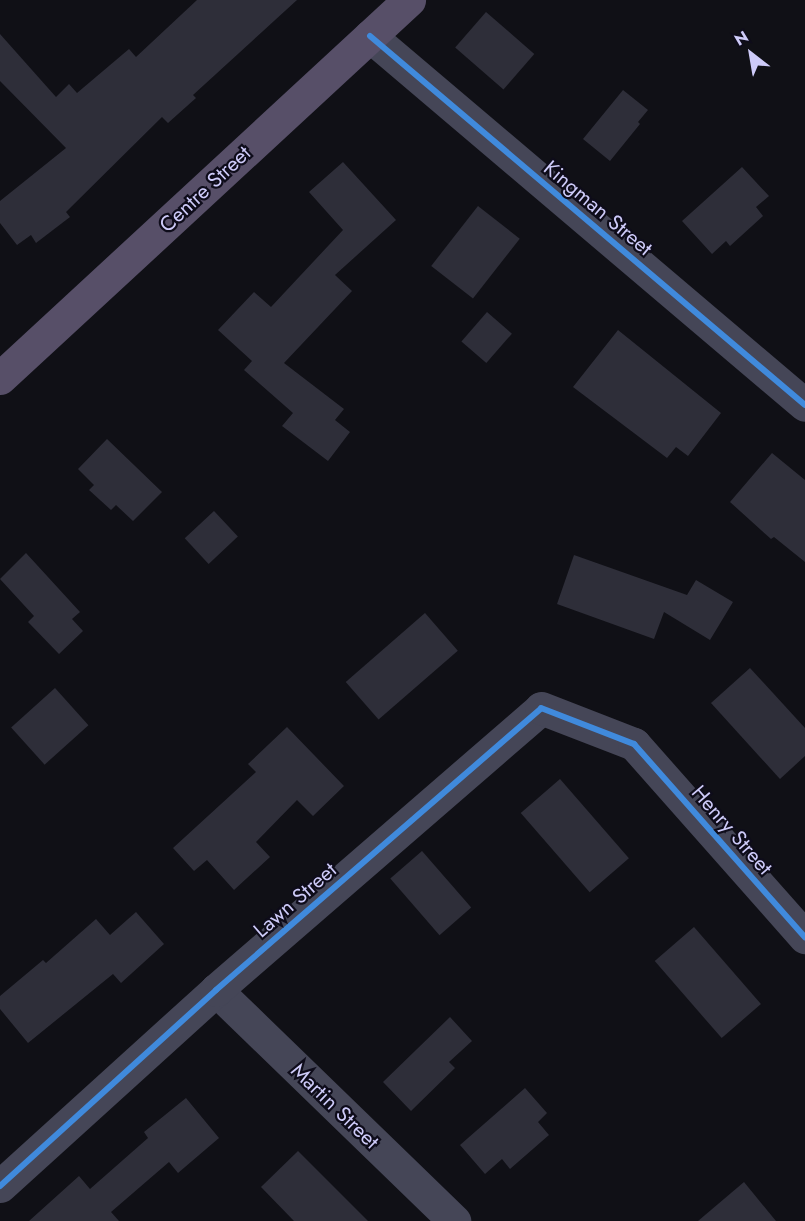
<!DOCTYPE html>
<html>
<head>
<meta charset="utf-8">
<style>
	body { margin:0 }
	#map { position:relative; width:805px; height:1221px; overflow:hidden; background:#101016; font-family:Jost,sans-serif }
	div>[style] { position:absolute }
	.building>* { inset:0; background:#2e2e39; transform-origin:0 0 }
	.minor>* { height:33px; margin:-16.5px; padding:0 16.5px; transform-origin:16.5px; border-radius:16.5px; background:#454657 }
	.major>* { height:33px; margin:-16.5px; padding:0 16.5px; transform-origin:16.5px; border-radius:16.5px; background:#574f68 }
	.cycleway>* { height:6px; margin:-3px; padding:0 3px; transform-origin:3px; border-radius:3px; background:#408adc }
	span { translate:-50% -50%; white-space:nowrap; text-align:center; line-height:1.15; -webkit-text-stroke:4.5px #0e0c1a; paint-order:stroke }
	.street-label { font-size:21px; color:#cecbf9 }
	.north { position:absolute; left:721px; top:24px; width:60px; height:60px; -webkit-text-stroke:4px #0e0c1a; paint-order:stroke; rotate:329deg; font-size:16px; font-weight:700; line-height:24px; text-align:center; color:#cecbf9 }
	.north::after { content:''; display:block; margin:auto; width:21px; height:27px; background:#cecbf9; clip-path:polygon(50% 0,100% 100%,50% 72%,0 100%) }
</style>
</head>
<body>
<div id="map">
	<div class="building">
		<i style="clip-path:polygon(197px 0,297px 0,193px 95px,196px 98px,168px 123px,162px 117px,66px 212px,70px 217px,36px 243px,31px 235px,17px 245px,0 223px,0 201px,66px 148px,0 81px,0 34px,56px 97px,69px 84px,77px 93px,129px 49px,136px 57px)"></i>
		<i style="left:486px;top:12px;width:64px;height:47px;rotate:41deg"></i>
		<i style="clip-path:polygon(623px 90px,648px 110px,638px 122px,640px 124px,610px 161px,583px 139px)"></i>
		<i style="clip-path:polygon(343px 162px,396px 220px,335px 275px,352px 291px,284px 363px,344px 409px,335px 420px,350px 432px,328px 461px,282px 426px,293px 413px,244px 370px,252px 361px,218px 330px,254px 292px,271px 307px,343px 230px,309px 192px)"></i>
		<i style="clip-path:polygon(742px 167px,769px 196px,756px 207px,763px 216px,730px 246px,726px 241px,712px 254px,682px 221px)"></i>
		<i style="left:478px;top:206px;width:53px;height:76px;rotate:38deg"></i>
		<i style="left:487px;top:312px;width:33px;height:39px;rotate:41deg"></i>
		<i style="clip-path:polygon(618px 330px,721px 413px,688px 456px,676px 447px,667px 458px,573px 387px)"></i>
		<i style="clip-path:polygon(107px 439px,162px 492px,133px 521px,116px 505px,111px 510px,89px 490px,94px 485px,78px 469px)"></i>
		<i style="clip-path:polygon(772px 453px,805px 480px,805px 562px,774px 537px,771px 539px,730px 502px)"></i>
		<i style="left:214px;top:511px;width:35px;height:40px;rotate:47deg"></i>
		<i style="clip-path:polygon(26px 553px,80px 612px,72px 619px,83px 631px,59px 654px,28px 622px,34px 616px,0 579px)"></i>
		<i style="clip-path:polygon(574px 555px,687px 595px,696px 580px,733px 602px,710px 640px,664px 612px,654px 639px,557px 604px)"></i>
		<i style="left:425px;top:613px;width:50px;height:105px;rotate:49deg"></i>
		<i style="clip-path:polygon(750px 668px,805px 728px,805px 756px,780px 779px,711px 703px)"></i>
		<i style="left:55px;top:688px;width:50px;height:59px;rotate:48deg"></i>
		<i style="clip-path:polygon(287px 727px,344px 786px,313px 816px,297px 800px,256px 842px,270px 857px,234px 890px,207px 860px,194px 871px,173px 848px,256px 772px,248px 764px)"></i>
		<i style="left:560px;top:779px;width:105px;height:52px;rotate:49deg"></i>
		<i style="left:422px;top:851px;width:75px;height:42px;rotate:49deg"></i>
		<i style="clip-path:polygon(136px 912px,164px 944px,121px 983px,113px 974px,28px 1043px,0 1009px,0 996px,43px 960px,46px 963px,96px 919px,110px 935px)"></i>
		<i style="left:694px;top:927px;width:102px;height:52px;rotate:49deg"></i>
		<i style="clip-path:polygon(450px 1017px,472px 1041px,449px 1062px,455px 1068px,411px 1111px,383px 1082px)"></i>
		<i style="clip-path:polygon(525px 1088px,547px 1113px,538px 1122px,549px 1135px,510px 1169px,502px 1159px,485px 1174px,460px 1145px)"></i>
		<i style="clip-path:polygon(186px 1098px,219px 1138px,178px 1173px,169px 1162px,111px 1212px,119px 1221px,29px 1221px,79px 1176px,90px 1189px,148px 1138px,144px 1132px)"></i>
		<i style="clip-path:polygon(298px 1151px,368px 1221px,294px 1221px,261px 1187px)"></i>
		<i style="clip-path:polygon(744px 1182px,776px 1221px,698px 1221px)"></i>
	</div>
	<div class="minor">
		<i style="left:370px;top:36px;width:570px;rotate:40.31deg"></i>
		<i style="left:216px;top:990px;width:332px;rotate:44.1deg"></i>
		<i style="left:0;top:1186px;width:292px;rotate:-42.2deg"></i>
		<i style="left:216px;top:990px;width:430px;rotate:-40.9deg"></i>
		<i style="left:541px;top:708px;width:100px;rotate:21.2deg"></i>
		<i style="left:634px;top:744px;width:258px;rotate:48.5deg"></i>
	</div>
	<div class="major">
		<i style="left:0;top:378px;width:557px;rotate:-42.74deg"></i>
	</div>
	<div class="cycleway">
		<i style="left:370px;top:36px;width:570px;rotate:40.31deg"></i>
		<i style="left:0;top:1186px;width:292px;rotate:-42.2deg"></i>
		<i style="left:216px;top:990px;width:430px;rotate:-40.9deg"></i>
		<i style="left:541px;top:708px;width:100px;rotate:21.2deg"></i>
		<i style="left:634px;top:744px;width:258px;rotate:48.5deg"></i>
	</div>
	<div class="street-label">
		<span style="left:205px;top:189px;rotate:-43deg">Centre Street</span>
		<span style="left:598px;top:208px;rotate:40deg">Kingman Street</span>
		<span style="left:732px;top:830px;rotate:49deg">Henry Street</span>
		<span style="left:295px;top:900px;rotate:-41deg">Lawn Street</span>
		<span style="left:335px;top:1106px;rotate:44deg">Martin Street</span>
	</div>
	<div class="north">N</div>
</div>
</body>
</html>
